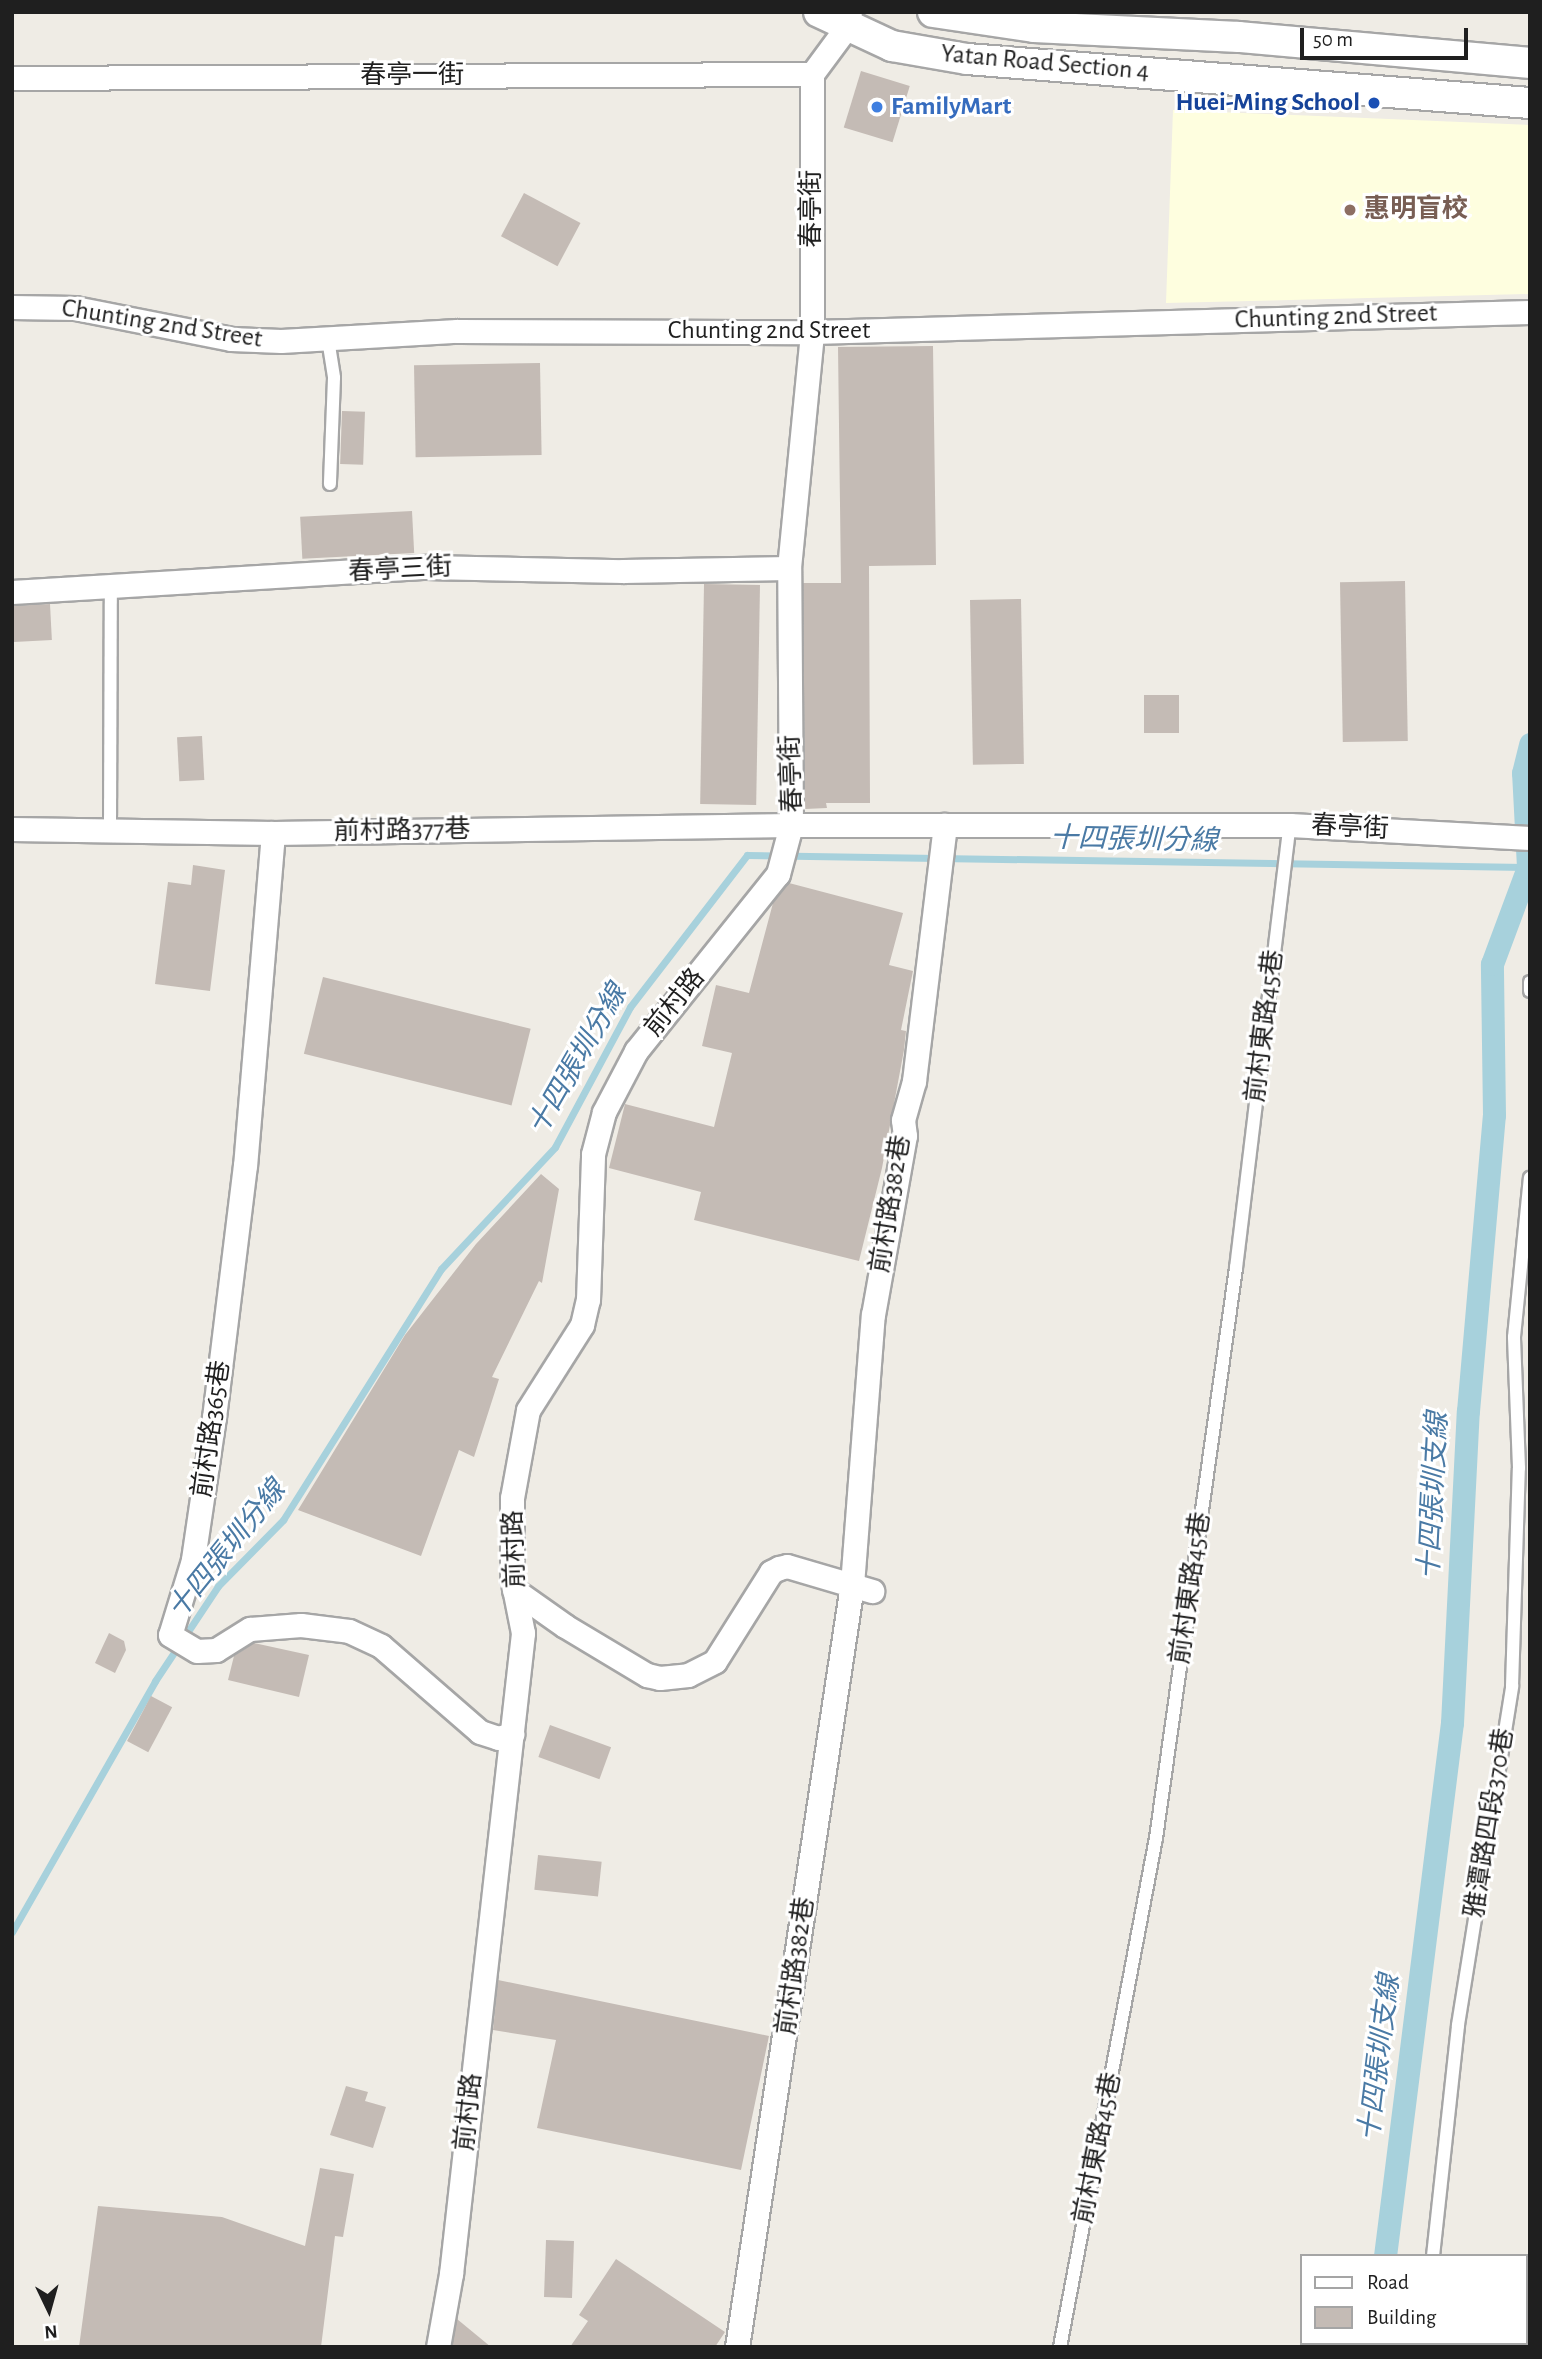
<!DOCTYPE html>
<html>
<head>
<meta charset="utf-8">
<style>
	body { margin:0 }
	#map { position:relative; width:1542px; height:2359px; overflow:hidden; background:#efece5; font-family:"Alegreya Sans","Noto Sans TC",sans-serif }
	div>[style] { position:absolute }
	.education>* { inset:0; background:#fefedf }
	.stream>* { height:7px; margin:-3.5px; padding:0 3.5px; transform-origin:3.5px; border-radius:3.5px; background:#a7d1dc }
	.canal>* { height:23px; margin:-11.5px; padding:0 11.5px; transform-origin:11.5px; border-radius:11.5px; background:#a7d1dc }
	.building>* { inset:0; background:#c4bbb5; transform-origin:0 0 }
	.roads { filter:drop-shadow(2px 0 #a6a6a6) drop-shadow(-2px 0 #a6a6a6) drop-shadow(0 2px #a6a6a6) drop-shadow(0 -2px #a6a6a6) }
	.service>* { height:12px; margin:-6px; padding:0 6px; transform-origin:6px; border-radius:6px; background:#fff }
	.minor>* { height:23px; margin:-11.5px; padding:0 11.5px; transform-origin:11.5px; border-radius:11.5px; background:#fff }
	.tertiary>* { height:30px; margin:-15px; padding:0 15px; transform-origin:15px; border-radius:15px; background:#fff }
	.dots>* { width:19px; height:19px; translate:-50% -50%; box-sizing:border-box; border:4px solid #fff; border-radius:50% }
	span { translate:-50% -50%; white-space:nowrap; text-align:center; line-height:1.15; -webkit-text-stroke:6px #fff; paint-order:stroke }
	.street-label { font-size:26px; color:#1f1f1f }
	.transit-label { font-size:26px; color:#164399; font-weight:700 }
	.right { translate:-100% -50%; text-align:right }
	.shop-label { font-size:26px; color:#366cbe; font-weight:700 }
	.left { translate:0 -50%; text-align:left }
	.education-label { font-size:26px; color:#785e54; font-weight:700 }
	.water-label { font-size:28px; color:#4a7aa5; font-style:italic }
	.frame { position:absolute; inset:0; border:14px solid #1f1f1f; pointer-events:none }
	.legend { position:absolute; left:1300px; top:2254px; width:228px; height:91px; box-sizing:border-box; background:#fff; border:2px solid #a5a5a5; margin:0; padding:9px 12px; list-style:none; font-size:21px; color:#1f1f1f }
	.legend li { display:flex; align-items:center; gap:14px; height:35px }
	.legend b { width:35px; border:2px solid #a5a5a5 }
	.north { position:absolute; left:14px; top:2275px; width:70px; height:70px; -webkit-text-stroke:5px #fff; paint-order:stroke; rotate:175deg; font-size:19px; font-weight:700; line-height:28px; text-align:center; color:#1f1f1f }
	.north::after { content:''; display:block; margin:auto; width:24px; height:32px; background:#1f1f1f; clip-path:polygon(50% 0,100% 100%,50% 72%,0 100%) }
	.scale { position:absolute; left:1300px; top:28px; width:168px; height:32px; box-sizing:border-box; border:4px solid #1f1f1f; border-top:0; padding-left:9px; font-size:21px; line-height:24px; white-space:nowrap; color:#1f1f1f; -webkit-text-stroke:5px #fff; paint-order:stroke }
</style>
</head>
<body>
<div id="map">
	<div class="education">
		<i style="clip-path:polygon(1173px 110px,1530px 125px,1530px 294px,1166px 303px)"></i>
	</div>
	<div class="stream">
		<i style="left:12px;top:1932px;width:289px;rotate:-60.3deg"></i>
		<i style="left:155px;top:1681px;width:114px;rotate:-56.4deg"></i>
		<i style="left:218px;top:1586px;width:93px;rotate:-45.4deg"></i>
		<i style="left:283px;top:1520px;width:297px;rotate:-57.8deg"></i>
		<i style="left:441px;top:1269px;width:167px;rotate:-46.9deg"></i>
		<i style="left:555px;top:1147px;width:159px;rotate:-61.8deg"></i>
		<i style="left:630px;top:1007px;width:192px;rotate:-52.4deg"></i>
		<i style="left:747px;top:855px;width:781px;rotate:0.88deg"></i>
	</div>
	<div class="canal">
		<i style="left:1385px;top:2256px;width:537px;rotate:-82.84deg"></i>
		<i style="left:1452px;top:1723px;width:312px;rotate:-87.1deg"></i>
		<i style="left:1468px;top:1411px;width:297px;rotate:-85deg"></i>
		<i style="left:1494px;top:1115px;width:151px;rotate:-90.8deg"></i>
		<i style="left:1492px;top:964px;width:103px;rotate:-69.6deg"></i>
		<i style="left:1528px;top:867px;width:94px;rotate:-93deg"></i>
		<i style="left:1523px;top:773px;width:30px;rotate:-76deg"></i>
		<i style="left:1373px;top:2347px;width:4px;rotate:-76deg"></i>
	</div>
	<div class="building">
		<i style="left:861px;top:71px;width:51px;height:59px;rotate:17deg"></i>
		<i style="left:524px;top:193px;width:64px;height:49px;rotate:28deg"></i>
		<i style="clip-path:polygon(933px 346px,936px 565px,869px 566px,870px 803px,826px 803px,827px 808px,805px 809px,803px 583px,841px 583px,838px 347px)"></i>
		<i style="left:540px;top:363px;width:92px;height:126px;rotate:89deg"></i>
		<i style="left:342px;top:411px;width:23px;height:53px;rotate:2deg"></i>
		<i style="left:412px;top:511px;width:42px;height:112px;rotate:87deg"></i>
		<i style="left:1405px;top:581px;width:160px;height:65px;rotate:89deg"></i>
		<i style="left:760px;top:585px;width:220px;height:56px;rotate:91deg"></i>
		<i style="left:1021px;top:599px;width:165px;height:51px;rotate:89deg"></i>
		<i style="left:50px;top:604px;width:36px;height:38px;rotate:87deg"></i>
		<i style="left:1144px;top:695px;width:35px;height:38px"></i>
		<i style="left:202px;top:736px;width:44px;height:25px;rotate:87deg"></i>
		<i style="clip-path:polygon(193px 865px,225px 870px,210px 991px,155px 984px,168px 882px,191px 885px)"></i>
		<i style="clip-path:polygon(789px 883px,903px 913px,889px 965px,913px 971px,901px 1030px,906px 1031px,904px 1050px,882px 1168px,859px 1261px,694px 1220px,701px 1192px,609px 1168px,625px 1104px,714px 1127px,732px 1053px,702px 1046px,716px 985px,749px 993px,773px 903px)"></i>
		<i style="left:323px;top:977px;width:214px;height:79px;rotate:14deg"></i>
		<i style="clip-path:polygon(541px 1174px,559px 1189px,542px 1283px,539px 1281px,492px 1377px,499px 1379px,474px 1457px,459px 1450px,421px 1556px,298px 1510px,405px 1335px,476px 1244px)"></i>
		<i style="clip-path:polygon(109px 1633px,124px 1641px,126px 1650px,115px 1673px,95px 1663px)"></i>
		<i style="clip-path:polygon(254px 1643px,309px 1655px,299px 1697px,228px 1680px,234px 1656px)"></i>
		<i style="left:151px;top:1696px;width:24px;height:51px;rotate:28deg"></i>
		<i style="left:550px;top:1725px;width:65px;height:34px;rotate:20deg"></i>
		<i style="left:538px;top:1855px;width:64px;height:35px;rotate:6deg"></i>
		<i style="clip-path:polygon(498px 1980px,769px 2036px,741px 2170px,537px 2128px,556px 2040px,493px 2030px)"></i>
		<i style="clip-path:polygon(346px 2086px,368px 2092px,365px 2101px,386px 2107px,373px 2148px,330px 2135px)"></i>
		<i style="clip-path:polygon(320px 2168px,354px 2174px,343px 2237px,335px 2236px,321px 2347px,79px 2347px,98px 2206px,222px 2217px,305px 2246px)"></i>
		<i style="left:546px;top:2240px;width:28px;height:57px;rotate:2deg"></i>
		<i style="clip-path:polygon(616px 2259px,725px 2332px,715px 2347px,570px 2347px,588px 2321px,579px 2315px)"></i>
		<i style="clip-path:polygon(457px 2319px,491px 2347px,452px 2347px)"></i>
	</div>
	<div class="roads">
		<div class="service">
			<i style="left:328px;top:339px;width:39px;rotate:81deg"></i>
			<i style="left:334px;top:378px;width:106px;rotate:92.2deg"></i>
			<i style="left:110px;top:828px;width:240px;rotate:-89.8deg"></i>
			<i style="left:1530px;top:982px;width:9px;rotate:90deg"></i>
			<i style="left:1433px;top:2256px;width:232px;rotate:-83.8deg"></i>
			<i style="left:1458px;top:2025px;width:343px;rotate:-80.9deg"></i>
			<i style="left:1512px;top:1686px;width:218px;rotate:-88.2deg"></i>
			<i style="left:1519px;top:1468px;width:131px;rotate:-92.2deg"></i>
			<i style="left:1514px;top:1337px;width:160px;rotate:-84.3deg"></i>
			<i style="left:1060px;top:2347px;width:518px;rotate:-79.32deg"></i>
			<i style="left:1156px;top:1838px;width:576px;rotate:-82.01deg"></i>
			<i style="left:1236px;top:1268px;width:446px;rotate:-83.1deg"></i>
			<i style="left:1422px;top:2347px;width:4px;rotate:-90deg"></i>
		</div>
		<div class="minor">
			<i style="left:12px;top:78px;width:800px;rotate:-0.29deg"></i>
			<i style="left:12px;top:307px;width:63px;rotate:0.9deg"></i>
			<i style="left:75px;top:308px;width:159px;rotate:11.2deg"></i>
			<i style="left:231px;top:339px;width:50px;rotate:2.3deg"></i>
			<i style="left:281px;top:341px;width:176px;rotate:-3.3deg"></i>
			<i style="left:457px;top:331px;width:355px;rotate:0.2deg"></i>
			<i style="left:812px;top:332px;width:718px;rotate:-1.6deg"></i>
			<i style="left:12px;top:592px;width:415px;rotate:-3.5deg"></i>
			<i style="left:426px;top:567px;width:197px;rotate:1.2deg"></i>
			<i style="left:623px;top:571px;width:166px;rotate:-1deg"></i>
			<i style="left:12px;top:829px;width:261px;rotate:0.9deg"></i>
			<i style="left:273px;top:833px;width:518px;rotate:-0.88deg"></i>
			<i style="left:791px;top:825px;width:499px"></i>
			<i style="left:1290px;top:825px;width:240px;rotate:3.1deg"></i>
			<i style="left:273px;top:833px;width:333px;rotate:94.8deg"></i>
			<i style="left:245px;top:1165px;width:254px;rotate:97deg"></i>
			<i style="left:214px;top:1417px;width:145px;rotate:98.4deg"></i>
			<i style="left:193px;top:1560px;width:78px;rotate:107deg"></i>
			<i style="left:170px;top:1635px;width:31px;rotate:31deg"></i>
			<i style="left:197px;top:1651px;width:19px;rotate:-3deg"></i>
			<i style="left:216px;top:1650px;width:40px;rotate:-32deg"></i>
			<i style="left:250px;top:1629px;width:51px;rotate:-4.5deg"></i>
			<i style="left:301px;top:1625px;width:48px;rotate:7.1deg"></i>
			<i style="left:349px;top:1631px;width:35px;rotate:25deg"></i>
			<i style="left:381px;top:1646px;width:131px;rotate:41deg"></i>
			<i style="left:480px;top:1732px;width:19px;rotate:18deg"></i>
			<i style="left:498px;top:1738px;width:15px;rotate:-16deg"></i>
			<i style="left:514px;top:1590px;width:62px;rotate:35.2deg"></i>
			<i style="left:565px;top:1626px;width:96px;rotate:30.9deg"></i>
			<i style="left:647px;top:1675px;width:13px;rotate:13deg"></i>
			<i style="left:660px;top:1678px;width:28px;rotate:-6deg"></i>
			<i style="left:688px;top:1675px;width:30px;rotate:-27deg"></i>
			<i style="left:715px;top:1661px;width:105px;rotate:-57.8deg"></i>
			<i style="left:771px;top:1572px;width:9px;rotate:-27deg"></i>
			<i style="left:779px;top:1568px;width:8px;rotate:-14deg"></i>
			<i style="left:787px;top:1566px;width:89px;rotate:16.4deg"></i>
			<i style="left:438px;top:2347px;width:74px;rotate:-79.9deg"></i>
			<i style="left:451px;top:2274px;width:645px;rotate:-83.59deg"></i>
			<i style="left:523px;top:1633px;width:56px;rotate:-101.3deg"></i>
			<i style="left:512px;top:1578px;width:80px;rotate:-90deg"></i>
			<i style="left:512px;top:1498px;width:89px;rotate:-79.7deg"></i>
			<i style="left:528px;top:1410px;width:101px;rotate:-57.6deg"></i>
			<i style="left:582px;top:1325px;width:26px;rotate:-77deg"></i>
			<i style="left:588px;top:1300px;width:146px;rotate:-88deg"></i>
			<i style="left:593px;top:1154px;width:43px;rotate:-75.3deg"></i>
			<i style="left:604px;top:1112px;width:69px;rotate:-62.3deg"></i>
			<i style="left:636px;top:1051px;width:227px;rotate:-51.3deg"></i>
			<i style="left:778px;top:874px;width:51px;rotate:-75.1deg"></i>
			<i style="left:791px;top:825px;width:257px;rotate:-90.4deg"></i>
			<i style="left:789px;top:568px;width:237px;rotate:-84.4deg"></i>
			<i style="left:812px;top:332px;width:258px;rotate:-90deg"></i>
			<i style="left:812px;top:74px;width:57px;rotate:-53.5deg"></i>
			<i style="left:846px;top:28px;width:16px;rotate:-76deg"></i>
			<i style="left:737px;top:2347px;width:771px;rotate:-81.42deg"></i>
			<i style="left:852px;top:1585px;width:271px;rotate:-85.6deg"></i>
			<i style="left:873px;top:1315px;width:182px;rotate:-79.9deg"></i>
			<i style="left:905px;top:1136px;width:16px;rotate:-97deg"></i>
			<i style="left:903px;top:1120px;width:41px;rotate:-74.2deg"></i>
			<i style="left:914px;top:1081px;width:258px;rotate:-83.1deg"></i>
		</div>
		<div class="tertiary">
			<i style="left:819px;top:12px;width:81px;rotate:25deg"></i>
			<i style="left:892px;top:46px;width:76px;rotate:9.8deg"></i>
			<i style="left:967px;top:59px;width:565px;rotate:4.47deg"></i>
			<i style="left:933px;top:12px;width:102px;rotate:8.4deg"></i>
			<i style="left:1034px;top:27px;width:205px;rotate:2.8deg"></i>
			<i style="left:1239px;top:37px;width:292px;rotate:5.1deg"></i>
		</div>
	</div>
	<div class="dots">
		<i style="left:1374px;top:103px;background:#1a4fb4"></i>
		<i style="left:877px;top:107px;background:#3f7fe0"></i>
		<i style="left:1350px;top:210px;background:#8d6e63"></i>
	</div>
	<div class="street-label">
		<span style="left:1045px;top:63px;rotate:5deg">Yatan Road Section 4</span>
		<span style="left:412px;top:76px">春亭一街</span>
		<span style="left:812px;top:209px;rotate:-90deg">春亭街</span>
		<span style="left:1336px;top:317px;rotate:-2deg">Chunting 2nd Street</span>
		<span style="left:162px;top:324px;rotate:9deg">Chunting 2nd Street</span>
		<span style="left:769px;top:331px">Chunting 2nd Street</span>
		<span style="left:400px;top:570px;rotate:-3deg">春亭三街</span>
		<span style="left:792px;top:774px;rotate:-92deg">春亭街</span>
		<span style="left:1350px;top:828px;rotate:3deg">春亭街</span>
		<span style="left:402px;top:831px;rotate:-1deg">前村路377巷</span>
		<span style="left:675px;top:1003px;rotate:-51deg">前村路</span>
		<span style="left:1265px;top:1026px;rotate:-83deg">前村東路45巷</span>
		<span style="left:891px;top:1204px;rotate:-81deg">前村路382巷</span>
		<span style="left:212px;top:1429px;rotate:-82deg">前村路365巷</span>
		<span style="left:515px;top:1549px;rotate:-92deg">前村路</span>
		<span style="left:1191px;top:1588px;rotate:-82deg">前村東路45巷</span>
		<span style="left:1490px;top:1823px;rotate:-81deg">雅潭路四段370巷</span>
		<span style="left:796px;top:1966px;rotate:-82deg">前村路382巷</span>
		<span style="left:469px;top:2112px;rotate:-84deg">前村路</span>
		<span style="left:1098px;top:2148px;rotate:-79deg">前村東路45巷</span>
	</div>
	<div class="transit-label">
		<span class="right" style="left:1360px;top:103px">Huei-Ming School</span>
	</div>
	<div class="shop-label">
		<span class="left" style="left:891px;top:107px">FamilyMart</span>
	</div>
	<div class="education-label">
		<span class="left" style="left:1364px;top:210px">惠明盲校</span>
	</div>
	<div class="water-label">
		<span style="left:1134px;top:840px;rotate:1deg">十四張圳分線</span>
		<span style="left:578px;top:1060px;rotate:-60deg">十四張圳分線</span>
		<span style="left:1434px;top:1496px;rotate:-87deg">十四張圳支線</span>
		<span style="left:227px;top:1550px;rotate:-51deg">十四張圳分線</span>
		<span style="left:1380px;top:2058px;rotate:-83deg">十四張圳支線</span>
	</div>
	<div class="frame"></div>
	<ul class="legend">
	<li><b style="height:9px;background:#fff"></b>Road</li>
	<li><b style="height:19px;background:#c4bbb5"></b>Building</li>
	</ul>
	<div class="north">N</div>
	<div class="scale">50 m</div>
</div>
</body>
</html>
